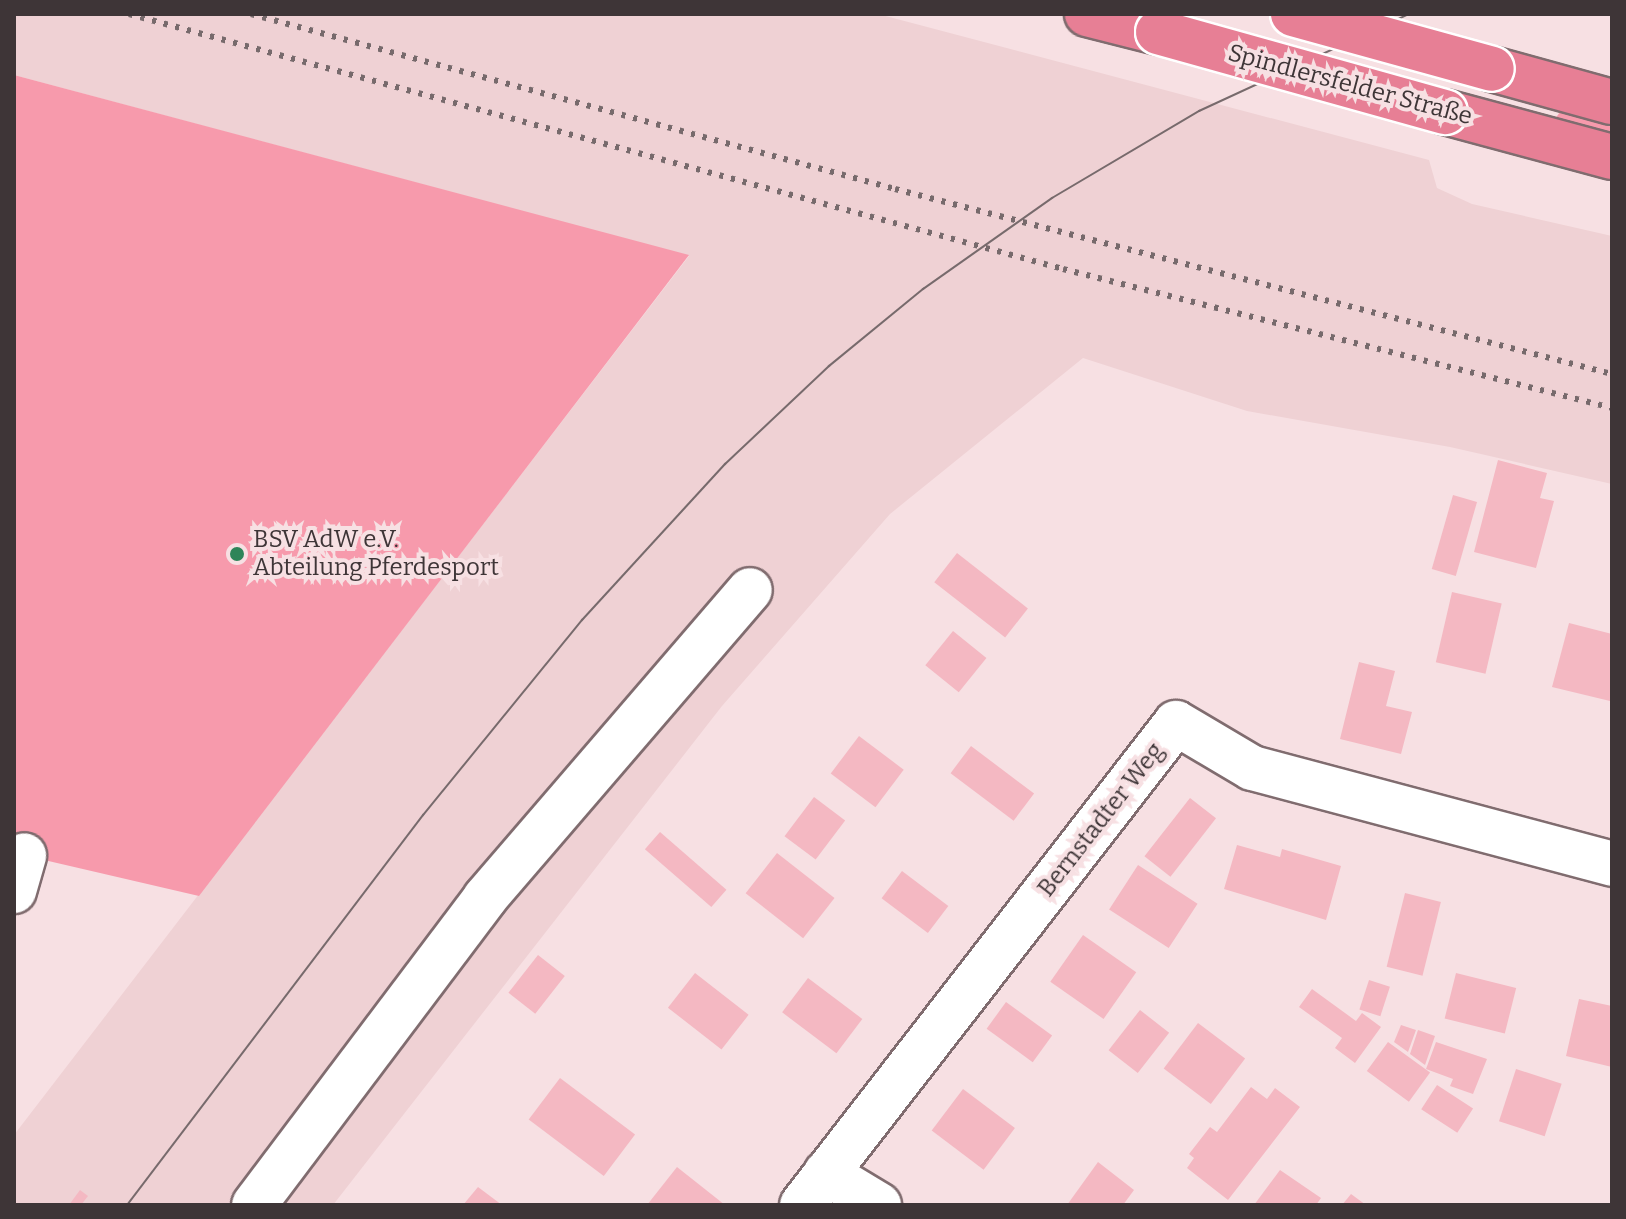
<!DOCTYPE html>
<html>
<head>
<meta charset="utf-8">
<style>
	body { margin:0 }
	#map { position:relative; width:1626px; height:1219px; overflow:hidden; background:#f7e0e3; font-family:Bitter,serif }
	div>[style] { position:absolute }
	.built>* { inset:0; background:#efd1d4 }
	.green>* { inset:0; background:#f79aac }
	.building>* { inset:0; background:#f4b8c2; transform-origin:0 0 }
	.roads { filter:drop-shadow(2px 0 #806c6f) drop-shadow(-2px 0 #806c6f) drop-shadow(0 2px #806c6f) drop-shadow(0 -2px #806c6f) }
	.minor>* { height:44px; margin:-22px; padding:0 22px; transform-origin:22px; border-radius:22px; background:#fff }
	.highway>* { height:44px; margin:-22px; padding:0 22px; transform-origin:22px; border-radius:22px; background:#e77f95 }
	.tram>* { height:2px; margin:-1px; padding:0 1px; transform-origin:1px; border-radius:1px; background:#776a6c }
	.rail>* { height:6px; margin-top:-3px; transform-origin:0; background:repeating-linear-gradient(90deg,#776a6c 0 4px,transparent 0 12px) }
	.bridges { filter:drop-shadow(2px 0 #fff) drop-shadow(-2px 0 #fff) drop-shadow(0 2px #fff) drop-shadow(0 -2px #fff) }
	.highway-bridge>* { height:44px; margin:-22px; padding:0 22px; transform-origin:22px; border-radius:22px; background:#e77f95 }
	.dots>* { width:22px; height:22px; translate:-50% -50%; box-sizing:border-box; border:4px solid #f7e0e3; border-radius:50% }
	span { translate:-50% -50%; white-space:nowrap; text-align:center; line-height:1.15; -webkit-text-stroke:8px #f7e0e3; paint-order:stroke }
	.street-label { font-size:24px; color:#3e3537 }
	.poi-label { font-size:24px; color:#3e3537 }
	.left { translate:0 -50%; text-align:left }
	.frame { position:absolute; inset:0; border:16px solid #3e3537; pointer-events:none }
</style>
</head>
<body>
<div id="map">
	<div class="built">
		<i style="clip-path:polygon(14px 14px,878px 14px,1429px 160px,1437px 188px,1472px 204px,1612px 236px,1612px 484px,1450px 447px,1247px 411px,1083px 358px,890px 514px,722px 706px,333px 1205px,14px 1205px,14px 1135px,689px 256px,14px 75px)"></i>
	</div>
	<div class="green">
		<i style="clip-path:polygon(14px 75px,689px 255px,199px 896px,14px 853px)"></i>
		<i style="clip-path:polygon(1562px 109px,1612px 121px,1612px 137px,1553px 122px)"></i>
	</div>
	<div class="building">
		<i style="clip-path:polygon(1498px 460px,1547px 473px,1540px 498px,1554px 501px,1536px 568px,1474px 552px)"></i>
		<i style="left:1453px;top:495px;width:25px;height:77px;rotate:16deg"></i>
		<i style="left:957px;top:553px;width:90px;height:37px;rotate:38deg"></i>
		<i style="left:1452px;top:592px;width:51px;height:72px;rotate:13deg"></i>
		<i style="clip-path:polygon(1569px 623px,1612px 634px,1610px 701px,1552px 687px)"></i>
		<i style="left:953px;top:631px;width:43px;height:44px;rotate:39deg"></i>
		<i style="clip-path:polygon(1359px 662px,1395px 671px,1386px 706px,1412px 712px,1401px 754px,1340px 739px)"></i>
		<i style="left:859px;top:736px;width:56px;height:47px;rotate:37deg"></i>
		<i style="left:971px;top:746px;width:79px;height:34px;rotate:37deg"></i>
		<i style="left:814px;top:797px;width:39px;height:49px;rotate:37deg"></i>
		<i style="left:1190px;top:798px;width:33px;height:74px;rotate:38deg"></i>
		<i style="left:660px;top:832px;width:88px;height:23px;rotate:41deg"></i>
		<i style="clip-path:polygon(1237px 845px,1280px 857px,1282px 849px,1341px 866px,1326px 920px,1224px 889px)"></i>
		<i style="left:777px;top:853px;width:73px;height:51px;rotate:38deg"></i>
		<i style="left:1138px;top:865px;width:71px;height:53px;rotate:33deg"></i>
		<i style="left:902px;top:871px;width:58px;height:34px;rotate:37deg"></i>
		<i style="left:1405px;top:893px;width:37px;height:76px;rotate:14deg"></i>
		<i style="left:1083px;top:935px;width:65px;height:57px;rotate:35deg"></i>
		<i style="left:538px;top:955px;width:34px;height:48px;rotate:38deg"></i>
		<i style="left:695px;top:973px;width:68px;height:44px;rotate:38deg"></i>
		<i style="left:1456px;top:973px;width:62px;height:47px;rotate:14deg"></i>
		<i style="left:808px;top:978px;width:68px;height:43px;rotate:37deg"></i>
		<i style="left:1369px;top:980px;width:22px;height:31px;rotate:18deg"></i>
		<i style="clip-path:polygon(1312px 989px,1356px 1021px,1362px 1013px,1381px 1027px,1355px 1063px,1335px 1048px,1342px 1038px,1299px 1007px)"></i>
		<i style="clip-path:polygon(1579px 999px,1612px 1006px,1612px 1067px,1566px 1056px)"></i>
		<i style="left:1006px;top:1002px;width:57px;height:33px;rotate:36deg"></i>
		<i style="left:1140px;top:1010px;width:37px;height:51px;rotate:38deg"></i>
		<i style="left:1198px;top:1023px;width:59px;height:57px;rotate:37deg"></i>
		<i style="clip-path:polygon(1401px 1025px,1416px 1030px,1408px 1052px,1394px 1042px)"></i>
		<i style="clip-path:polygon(1418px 1030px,1435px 1036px,1425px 1065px,1410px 1054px)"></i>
		<i style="left:1388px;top:1042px;width:52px;height:36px;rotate:36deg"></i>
		<i style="clip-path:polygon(1436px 1042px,1487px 1059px,1473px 1094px,1450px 1086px,1453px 1079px,1426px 1069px)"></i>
		<i style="left:1516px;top:1069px;width:48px;height:55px;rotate:18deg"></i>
		<i style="left:560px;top:1078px;width:94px;height:52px;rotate:37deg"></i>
		<i style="left:1437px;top:1085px;width:43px;height:29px;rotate:33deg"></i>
		<i style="clip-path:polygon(1251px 1087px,1267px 1099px,1275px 1088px,1300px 1107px,1228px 1200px,1187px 1168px,1194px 1158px,1189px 1154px,1210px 1127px,1217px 1132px)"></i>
		<i style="left:963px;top:1089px;width:65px;height:52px;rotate:37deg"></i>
		<i style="clip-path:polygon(1098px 1162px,1134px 1190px,1123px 1205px,1067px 1205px)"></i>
		<i style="clip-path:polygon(677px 1167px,725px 1205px,647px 1205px)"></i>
		<i style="clip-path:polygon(1280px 1170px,1321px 1198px,1316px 1205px,1254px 1205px)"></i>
		<i style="clip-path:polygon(478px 1187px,502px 1205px,463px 1205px)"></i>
		<i style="clip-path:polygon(80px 1190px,88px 1196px,81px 1205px,69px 1205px)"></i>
		<i style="clip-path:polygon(1351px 1194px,1366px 1205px,1342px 1205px)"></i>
	</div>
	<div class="roads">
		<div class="minor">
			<i style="left:14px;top:891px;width:37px;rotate:-74deg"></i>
			<i style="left:826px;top:1173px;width:62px;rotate:31.1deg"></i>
			<i style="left:254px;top:1205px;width:384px;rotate:-53deg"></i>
			<i style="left:485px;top:898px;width:406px;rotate:-49.3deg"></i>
			<i style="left:802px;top:1205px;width:610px;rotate:-52.19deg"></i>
			<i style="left:1176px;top:723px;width:88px;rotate:30.6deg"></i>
			<i style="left:1252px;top:768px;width:373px;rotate:14.9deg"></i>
		</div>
		<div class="highway">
			<i style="left:1087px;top:14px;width:73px;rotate:14.2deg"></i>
			<i style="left:1492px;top:69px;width:124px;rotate:15.4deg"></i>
			<i style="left:1445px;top:112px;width:173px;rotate:15.1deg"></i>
		</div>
	</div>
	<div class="tram">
		<i style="left:127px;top:1205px;width:490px;rotate:-52.8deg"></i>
		<i style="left:423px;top:815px;width:252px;rotate:-50.8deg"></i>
		<i style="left:582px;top:620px;width:212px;rotate:-47.5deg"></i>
		<i style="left:725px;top:464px;width:143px;rotate:-43.3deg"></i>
		<i style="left:829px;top:366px;width:122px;rotate:-39.3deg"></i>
		<i style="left:923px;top:289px;width:158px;rotate:-35.2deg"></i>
		<i style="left:1052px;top:198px;width:171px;rotate:-30.6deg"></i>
		<i style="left:1199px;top:111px;width:231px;rotate:-24.8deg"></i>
	</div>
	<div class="rail">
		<i style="left:129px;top:14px;width:968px;rotate:15.27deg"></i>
		<i style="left:1063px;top:269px;width:566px;rotate:14.21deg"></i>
		<i style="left:251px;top:14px;width:667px;rotate:15.2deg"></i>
		<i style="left:895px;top:189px;width:740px;rotate:14.47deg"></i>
	</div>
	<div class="bridges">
		<div class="highway-bridge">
			<i style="left:1293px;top:14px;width:206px;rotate:15.4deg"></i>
			<i style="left:1158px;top:32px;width:298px;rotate:15.6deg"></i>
		</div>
	</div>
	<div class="dots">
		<i style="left:237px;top:554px;background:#2e8559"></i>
	</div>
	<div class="street-label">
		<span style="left:1350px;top:85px;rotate:15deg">Spindlersfelder Straße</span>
		<span style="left:1101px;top:820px;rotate:-52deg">Bernstadter Weg</span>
	</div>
	<div class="poi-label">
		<span class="left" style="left:253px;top:554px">BSV AdW e.V.<br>Abteilung Pferdesport</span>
	</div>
	<div class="frame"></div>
</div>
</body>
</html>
